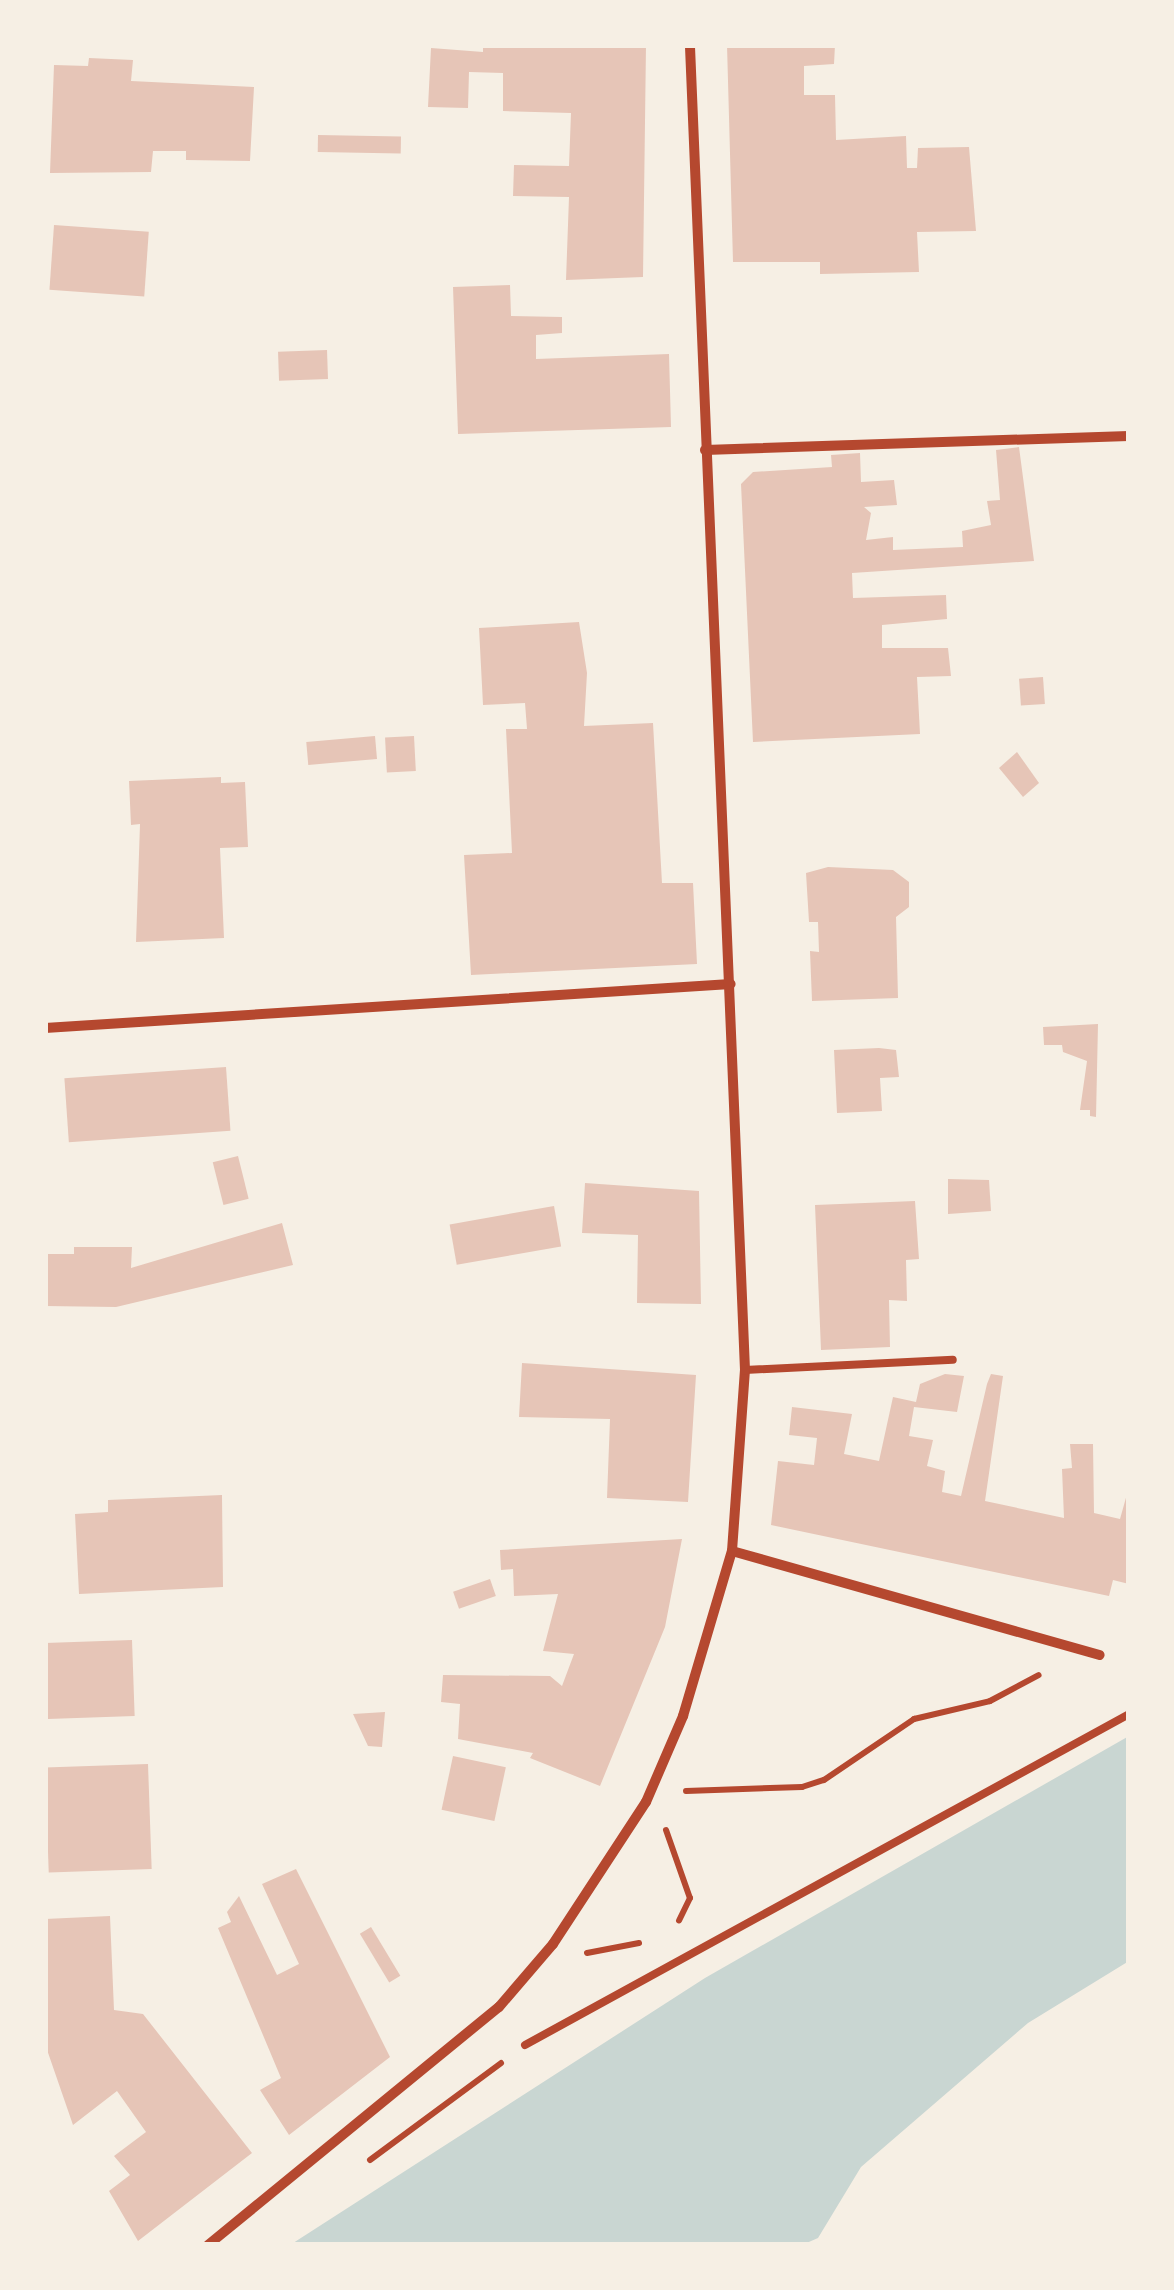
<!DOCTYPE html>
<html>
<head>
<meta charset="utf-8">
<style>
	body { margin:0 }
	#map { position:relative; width:1174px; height:2290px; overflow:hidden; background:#f6efe4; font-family:"Fira Sans Condensed",sans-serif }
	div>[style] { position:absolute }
	.water>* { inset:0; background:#c9d6d2 }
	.building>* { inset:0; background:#e6c5b7; transform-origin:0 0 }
	.path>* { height:6px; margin:-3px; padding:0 3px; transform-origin:3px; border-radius:3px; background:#b5482f }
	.service>* { height:8px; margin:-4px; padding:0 4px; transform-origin:4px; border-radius:4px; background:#b5482f }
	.minor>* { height:10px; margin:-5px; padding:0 5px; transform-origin:5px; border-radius:5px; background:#b5482f }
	span { translate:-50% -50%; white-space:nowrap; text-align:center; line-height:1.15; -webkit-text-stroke:9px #f6efe4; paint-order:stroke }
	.frame { position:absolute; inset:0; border:48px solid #f6efe4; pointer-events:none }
</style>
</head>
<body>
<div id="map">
	<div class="water">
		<i style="clip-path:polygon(1129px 1736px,1129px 1961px,1028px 2023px,861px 2167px,818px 2238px,802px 2245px,290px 2245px,705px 1978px)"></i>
	</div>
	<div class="building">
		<i style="clip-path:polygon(483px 45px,646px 45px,643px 277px,566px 280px,569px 197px,513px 196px,514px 165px,569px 166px,571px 113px,503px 111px,503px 73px,469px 72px,468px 108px,428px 107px,431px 48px,483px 52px)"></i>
		<i style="clip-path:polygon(727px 45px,835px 45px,834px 64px,804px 66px,804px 95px,835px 95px,836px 140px,906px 136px,907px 168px,917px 168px,918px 148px,969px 147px,976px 231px,917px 232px,919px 272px,820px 274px,820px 262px,733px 262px)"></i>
		<i style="clip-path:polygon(89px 58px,133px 60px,131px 81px,254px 87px,250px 161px,186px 160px,186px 151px,153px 151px,151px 172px,50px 173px,54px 65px,88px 66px)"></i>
		<i style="left:318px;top:135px;width:83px;height:17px;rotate:1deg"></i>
		<i style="left:54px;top:225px;width:95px;height:65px;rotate:4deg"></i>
		<i style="clip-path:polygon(510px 285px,511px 316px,562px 317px,562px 333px,536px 335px,536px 359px,669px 354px,671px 427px,458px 434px,453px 287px)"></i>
		<i style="left:327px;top:350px;width:29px;height:49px;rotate:88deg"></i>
		<i style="clip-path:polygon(1019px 447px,1034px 561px,852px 573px,853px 598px,946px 595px,947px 619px,882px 625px,882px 648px,948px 648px,951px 676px,917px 677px,920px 734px,753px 742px,741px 484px,753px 472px,832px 467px,831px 455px,860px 453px,861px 482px,894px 480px,897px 505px,864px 507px,871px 513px,866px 540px,893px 537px,893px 550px,963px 547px,962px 531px,991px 525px,987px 501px,1000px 500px,996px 450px)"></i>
		<i style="clip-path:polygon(579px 622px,587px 673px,584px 726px,653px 723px,662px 883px,693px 883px,697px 964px,471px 975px,464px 855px,512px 853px,506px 729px,527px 729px,525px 703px,483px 705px,479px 628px)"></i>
		<i style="left:1043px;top:677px;width:27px;height:24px;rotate:86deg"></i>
		<i style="left:375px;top:736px;width:23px;height:69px;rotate:85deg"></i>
		<i style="left:414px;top:736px;width:35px;height:29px;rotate:87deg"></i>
		<i style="clip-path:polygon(1017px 752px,1039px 783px,1023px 797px,999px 768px)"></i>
		<i style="clip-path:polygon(221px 777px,221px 783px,245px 782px,248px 847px,220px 848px,224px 938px,136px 942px,140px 824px,131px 825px,129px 781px)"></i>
		<i style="clip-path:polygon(828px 867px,893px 870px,909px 882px,909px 907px,896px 917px,898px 998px,812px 1001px,810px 951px,819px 952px,818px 922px,809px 922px,806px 873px)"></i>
		<i style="clip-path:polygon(1098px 1024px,1096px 1117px,1090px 1116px,1090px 1110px,1080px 1110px,1087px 1061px,1063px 1052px,1062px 1045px,1044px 1045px,1043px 1027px)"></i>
		<i style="clip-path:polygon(879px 1048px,896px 1050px,899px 1077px,880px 1078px,882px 1111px,837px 1113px,834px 1050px)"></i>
		<i style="left:226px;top:1067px;width:64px;height:162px;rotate:86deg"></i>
		<i style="left:238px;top:1156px;width:44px;height:26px;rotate:76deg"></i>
		<i style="clip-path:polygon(948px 1179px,989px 1180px,991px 1211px,948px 1214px)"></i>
		<i style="clip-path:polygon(585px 1183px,699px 1191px,701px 1304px,637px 1303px,638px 1235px,582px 1233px)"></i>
		<i style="clip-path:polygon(915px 1201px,919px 1259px,906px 1260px,907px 1301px,889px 1300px,890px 1347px,821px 1350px,815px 1205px)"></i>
		<i style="left:554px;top:1206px;width:41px;height:106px;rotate:80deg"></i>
		<i style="clip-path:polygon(282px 1223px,293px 1265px,116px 1307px,45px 1306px,45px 1254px,74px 1254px,74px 1247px,132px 1247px,131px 1268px)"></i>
		<i style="clip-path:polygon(522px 1363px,696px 1375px,688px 1502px,607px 1498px,610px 1419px,519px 1417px)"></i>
		<i style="clip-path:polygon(945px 1374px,964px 1376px,957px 1412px,914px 1407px,909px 1436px,933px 1440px,927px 1466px,945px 1471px,942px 1492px,961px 1496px,987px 1384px,991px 1374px,1003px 1376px,985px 1501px,1064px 1518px,1062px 1469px,1072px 1468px,1070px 1444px,1093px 1444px,1094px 1513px,1120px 1519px,1129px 1487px,1129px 1584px,1113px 1580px,1109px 1596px,771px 1525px,778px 1461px,814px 1465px,817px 1438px,789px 1435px,792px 1407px,852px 1414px,844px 1454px,879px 1461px,893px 1397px,916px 1402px,920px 1384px)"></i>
		<i style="clip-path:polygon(222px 1495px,223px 1587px,79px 1594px,75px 1514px,108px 1512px,108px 1500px)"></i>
		<i style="clip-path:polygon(682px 1539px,665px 1627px,600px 1786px,530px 1758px,533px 1753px,458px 1739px,460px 1704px,441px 1702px,443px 1675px,550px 1676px,562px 1686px,574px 1654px,543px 1651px,558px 1594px,514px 1596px,513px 1569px,501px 1570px,500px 1550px)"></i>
		<i style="left:490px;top:1579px;width:18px;height:39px;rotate:71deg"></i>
		<i style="left:132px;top:1640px;width:76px;height:87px;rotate:88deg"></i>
		<i style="clip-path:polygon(385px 1712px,382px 1747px,368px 1746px,353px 1714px)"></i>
		<i style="left:453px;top:1756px;width:54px;height:55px;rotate:12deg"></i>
		<i style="left:148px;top:1764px;width:105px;height:103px;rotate:88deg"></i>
		<i style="clip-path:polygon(296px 1869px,390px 2057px,289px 2135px,260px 2090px,281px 2078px,218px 1928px,231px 1922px,227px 1912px,239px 1896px,277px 1975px,299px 1964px,262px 1884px)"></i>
		<i style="clip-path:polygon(110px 1916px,114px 2010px,143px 2014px,252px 2153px,138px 2241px,109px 2191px,130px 2175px,114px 2156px,146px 2132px,117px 2091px,73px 2125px,45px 2044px,45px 1919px)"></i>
		<i style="left:371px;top:1927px;width:57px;height:13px;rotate:59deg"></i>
	</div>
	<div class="path">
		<i style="left:686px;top:1791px;width:116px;rotate:-2deg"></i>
		<i style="left:802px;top:1787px;width:23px;rotate:-18deg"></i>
		<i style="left:824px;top:1780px;width:109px;rotate:-34.1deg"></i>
		<i style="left:914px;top:1719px;width:78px;rotate:-13.3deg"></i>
		<i style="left:990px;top:1701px;width:55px;rotate:-28deg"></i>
		<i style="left:666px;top:1830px;width:72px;rotate:70.6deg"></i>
		<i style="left:690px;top:1898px;width:25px;rotate:116deg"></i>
		<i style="left:587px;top:1953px;width:53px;rotate:-10.9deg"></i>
		<i style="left:370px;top:2160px;width:163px;rotate:-36.5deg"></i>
	</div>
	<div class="service">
		<i style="left:745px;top:1370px;width:208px;rotate:-2.8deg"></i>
		<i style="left:525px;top:2045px;width:689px;rotate:-28.72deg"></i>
	</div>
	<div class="minor">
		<i style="left:705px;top:450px;width:424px;rotate:-1.9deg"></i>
		<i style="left:45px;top:1028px;width:687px;rotate:-3.67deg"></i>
		<i style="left:732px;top:1551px;width:382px;rotate:15.8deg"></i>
		<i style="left:208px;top:2245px;width:376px;rotate:-39.3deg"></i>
		<i style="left:499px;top:2007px;width:83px;rotate:-49.4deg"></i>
		<i style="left:553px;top:1944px;width:170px;rotate:-56.8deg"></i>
		<i style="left:646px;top:1802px;width:94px;rotate:-66.7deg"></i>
		<i style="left:683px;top:1716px;width:172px;rotate:-73.5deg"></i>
		<i style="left:732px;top:1551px;width:181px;rotate:-85.9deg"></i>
		<i style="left:745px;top:1370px;width:1326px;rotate:-92.38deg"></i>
	</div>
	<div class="frame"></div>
</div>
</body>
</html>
